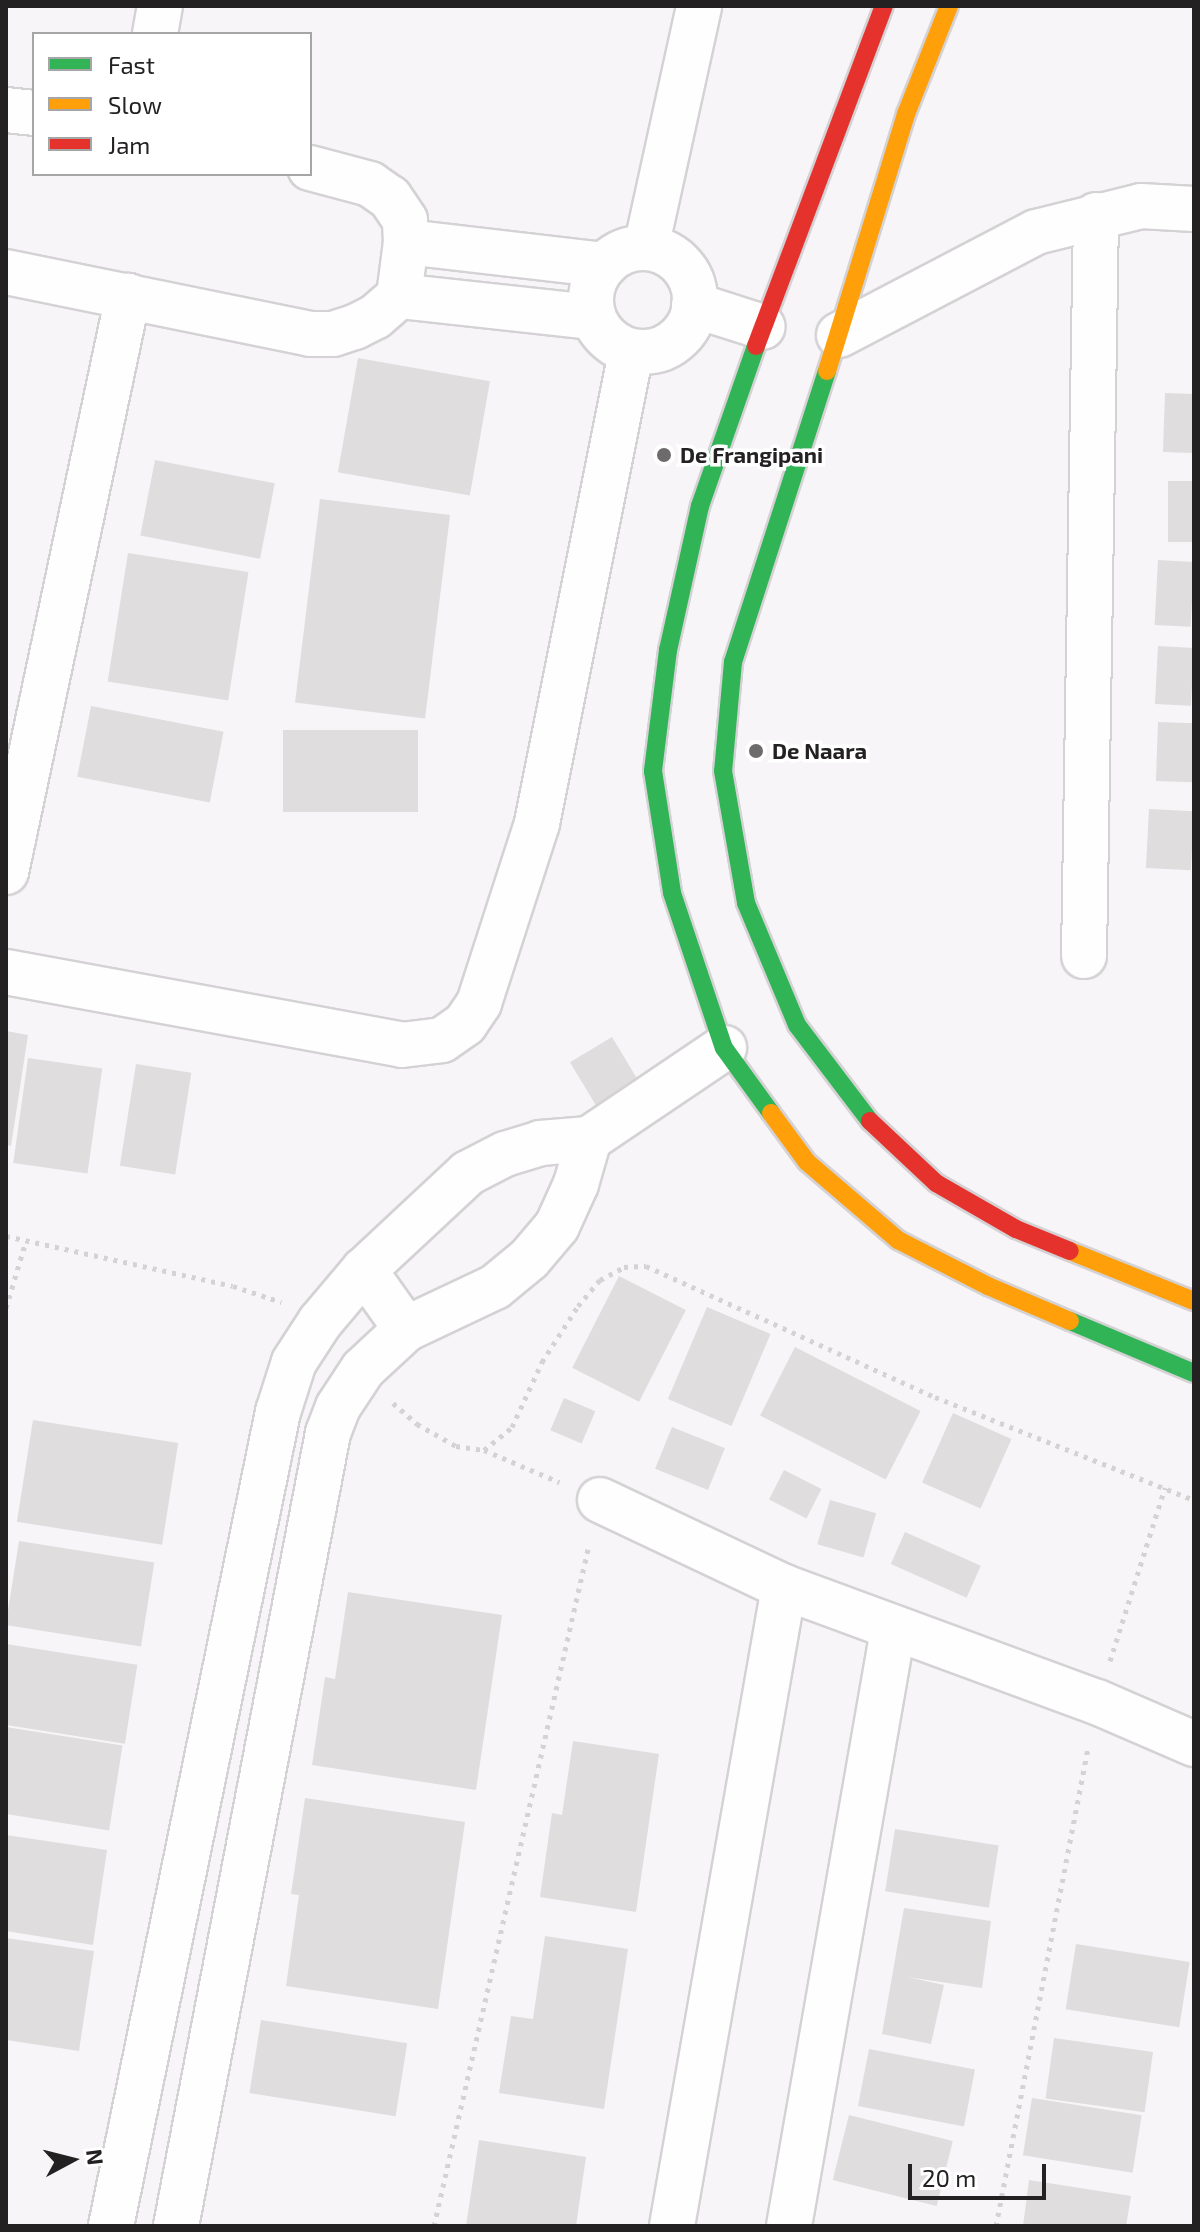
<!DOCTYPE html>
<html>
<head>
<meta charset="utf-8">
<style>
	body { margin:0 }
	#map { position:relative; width:1200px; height:2232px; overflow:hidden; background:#f8f5f8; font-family:"Exo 2",sans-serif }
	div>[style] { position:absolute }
	.building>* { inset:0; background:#dfddde; transform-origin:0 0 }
	.path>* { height:5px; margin-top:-2.5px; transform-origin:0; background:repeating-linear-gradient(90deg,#d4d3d4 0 4px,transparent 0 10px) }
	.roads { filter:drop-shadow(2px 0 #d4d2d4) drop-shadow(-2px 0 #d4d2d4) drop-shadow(0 2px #d4d2d4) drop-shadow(0 -2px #d4d2d4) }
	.street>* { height:44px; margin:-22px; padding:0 22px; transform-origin:22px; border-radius:22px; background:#fefefe }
	.street>.ring { margin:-22px; padding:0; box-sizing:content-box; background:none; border:44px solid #fefefe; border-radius:50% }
	.fast>* { height:18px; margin:-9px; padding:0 9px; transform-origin:9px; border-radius:9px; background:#30b455 }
	.slow>* { height:18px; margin:-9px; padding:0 9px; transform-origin:9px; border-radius:9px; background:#ff9f0a }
	.jam>* { height:18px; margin:-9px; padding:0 9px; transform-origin:9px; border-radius:9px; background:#e5322d }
	.dots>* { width:22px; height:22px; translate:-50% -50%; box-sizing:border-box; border:4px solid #fff; border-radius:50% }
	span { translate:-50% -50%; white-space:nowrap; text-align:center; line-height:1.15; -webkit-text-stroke:7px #fff; paint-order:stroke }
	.poi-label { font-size:22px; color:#232122; font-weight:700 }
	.left { translate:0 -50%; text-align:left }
	.frame { position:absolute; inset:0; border:8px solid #232122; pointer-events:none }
	.legend { position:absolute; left:32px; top:32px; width:280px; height:144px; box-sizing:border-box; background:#fff; border:2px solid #a7a6a7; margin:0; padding:10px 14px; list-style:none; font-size:24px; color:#232122 }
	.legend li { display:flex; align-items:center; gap:16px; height:40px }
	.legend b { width:40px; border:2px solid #a7a6a7 }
	.north { position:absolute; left:32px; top:2120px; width:80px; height:80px; -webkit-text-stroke:6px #fff; paint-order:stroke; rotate:83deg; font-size:22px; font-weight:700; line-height:32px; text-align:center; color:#232122 }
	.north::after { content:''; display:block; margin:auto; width:28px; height:36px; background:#232122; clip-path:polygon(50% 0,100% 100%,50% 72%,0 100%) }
	.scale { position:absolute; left:908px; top:2164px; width:138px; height:36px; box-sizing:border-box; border:4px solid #232122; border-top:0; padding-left:10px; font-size:24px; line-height:28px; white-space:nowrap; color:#232122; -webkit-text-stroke:6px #fff; paint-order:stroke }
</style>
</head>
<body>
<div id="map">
	<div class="building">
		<i style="left:358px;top:358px;width:134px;height:116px;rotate:10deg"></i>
		<i style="left:1165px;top:393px;width:29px;height:59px;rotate:2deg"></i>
		<i style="left:155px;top:460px;width:122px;height:77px;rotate:11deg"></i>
		<i style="left:1168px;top:481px;width:26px;height:61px"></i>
		<i style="left:320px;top:499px;width:131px;height:205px;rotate:7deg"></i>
		<i style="left:128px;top:553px;width:122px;height:130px;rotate:9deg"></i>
		<i style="left:1158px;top:560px;width:36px;height:65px;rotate:3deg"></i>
		<i style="left:1158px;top:646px;width:36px;height:58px;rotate:3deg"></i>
		<i style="left:91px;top:706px;width:135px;height:72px;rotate:11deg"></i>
		<i style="left:1158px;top:722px;width:36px;height:59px;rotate:2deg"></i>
		<i style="left:283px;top:730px;width:135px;height:82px"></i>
		<i style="left:1149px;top:809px;width:45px;height:59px;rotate:3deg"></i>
		<i style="clip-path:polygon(6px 1031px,28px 1035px,11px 1146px,6px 1145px)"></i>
		<i style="left:612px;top:1037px;width:66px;height:49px;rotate:59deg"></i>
		<i style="left:28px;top:1058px;width:75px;height:106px;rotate:8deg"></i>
		<i style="left:136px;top:1064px;width:56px;height:103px;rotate:9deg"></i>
		<i style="left:619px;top:1276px;width:75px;height:103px;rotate:27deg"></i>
		<i style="left:707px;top:1307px;width:69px;height:100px;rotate:23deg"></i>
		<i style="left:795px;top:1347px;width:141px;height:77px;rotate:27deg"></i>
		<i style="left:564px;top:1398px;width:34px;height:35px;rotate:23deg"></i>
		<i style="left:953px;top:1413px;width:64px;height:76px;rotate:24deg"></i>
		<i style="left:33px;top:1420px;width:147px;height:103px;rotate:9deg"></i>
		<i style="left:672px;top:1427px;width:57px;height:45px;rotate:22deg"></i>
		<i style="left:784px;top:1470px;width:42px;height:33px;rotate:27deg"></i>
		<i style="left:830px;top:1500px;width:48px;height:46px;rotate:16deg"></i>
		<i style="left:905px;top:1532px;width:83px;height:35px;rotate:24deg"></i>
		<i style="left:19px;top:1541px;width:137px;height:85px;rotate:9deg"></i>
		<i style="clip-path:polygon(348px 1592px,502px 1615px,476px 1790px,312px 1765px,325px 1677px,335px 1679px)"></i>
		<i style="left:6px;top:1644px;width:133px;height:80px;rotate:9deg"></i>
		<i style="left:6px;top:1727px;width:118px;height:86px;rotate:9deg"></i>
		<i style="clip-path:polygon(573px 1741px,659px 1754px,636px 1912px,540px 1897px,552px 1813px,562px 1815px)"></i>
		<i style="clip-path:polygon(305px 1798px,465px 1822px,438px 2009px,286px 1986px,299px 1895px,291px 1894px)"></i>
		<i style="left:895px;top:1829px;width:105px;height:63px;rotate:9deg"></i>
		<i style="clip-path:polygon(6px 1835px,107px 1850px,93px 1945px,6px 1931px)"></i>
		<i style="clip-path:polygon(904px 1908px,991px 1921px,982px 1988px,907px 1977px,944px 1985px,931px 2044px,882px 2034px)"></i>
		<i style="clip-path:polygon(545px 1936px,628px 1949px,604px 2109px,499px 2093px,511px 2016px,533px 2019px)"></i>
		<i style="clip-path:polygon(6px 1938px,94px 1951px,79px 2051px,6px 2040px)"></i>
		<i style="left:1076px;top:1944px;width:115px;height:66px;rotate:9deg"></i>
		<i style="left:261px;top:2020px;width:148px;height:74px;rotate:9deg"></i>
		<i style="left:1054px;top:2038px;width:100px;height:61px;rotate:8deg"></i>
		<i style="left:869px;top:2049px;width:108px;height:58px;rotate:11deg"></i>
		<i style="left:1032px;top:2098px;width:111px;height:58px;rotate:9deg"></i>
		<i style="left:849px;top:2115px;width:107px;height:67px;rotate:14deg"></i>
		<i style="clip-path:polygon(479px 2140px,586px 2157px,576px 2226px,466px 2226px)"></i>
		<i style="clip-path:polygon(1029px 2180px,1131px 2196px,1126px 2226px,1023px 2226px)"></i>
	</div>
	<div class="path">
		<i style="left:6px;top:1236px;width:232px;rotate:12.4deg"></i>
		<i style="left:233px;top:1286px;width:51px;rotate:18.4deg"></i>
		<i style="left:6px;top:1308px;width:70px;rotate:-73.4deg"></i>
		<i style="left:393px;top:1403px;width:32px;rotate:41deg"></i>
		<i style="left:417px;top:1424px;width:45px;rotate:29.4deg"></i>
		<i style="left:456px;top:1446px;width:28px;rotate:8deg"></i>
		<i style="left:484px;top:1450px;width:36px;rotate:-39deg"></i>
		<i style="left:512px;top:1427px;width:72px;rotate:-65.2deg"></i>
		<i style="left:542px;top:1362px;width:67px;rotate:-57.3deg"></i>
		<i style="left:578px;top:1306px;width:34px;rotate:-50deg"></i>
		<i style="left:600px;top:1280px;width:27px;rotate:-28deg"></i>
		<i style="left:624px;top:1267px;width:22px;rotate:-3deg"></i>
		<i style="left:646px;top:1266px;width:317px;rotate:24.4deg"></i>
		<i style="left:935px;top:1397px;width:279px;rotate:21.7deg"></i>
		<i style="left:484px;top:1450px;width:82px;rotate:23.1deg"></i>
		<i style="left:1110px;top:1661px;width:182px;rotate:-72.4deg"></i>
		<i style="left:434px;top:2226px;width:698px;rotate:-77.18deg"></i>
		<i style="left:996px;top:2226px;width:487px;rotate:-79.1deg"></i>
	</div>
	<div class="roads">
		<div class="street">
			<i style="left:155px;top:34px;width:28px;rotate:-80deg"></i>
			<i style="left:6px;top:110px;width:28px;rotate:6deg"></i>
			<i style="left:406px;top:242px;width:200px;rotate:6.6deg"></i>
			<i style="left:646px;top:248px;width:248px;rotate:-77.6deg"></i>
			<i class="ring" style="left:591px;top:248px;width:60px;height:60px"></i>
			<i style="left:6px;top:272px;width:310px;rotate:11.5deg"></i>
			<i style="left:310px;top:334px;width:23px"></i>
			<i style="left:333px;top:334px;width:23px;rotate:-18deg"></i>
			<i style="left:355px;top:327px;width:22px;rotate:-27deg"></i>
			<i style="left:375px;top:317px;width:32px;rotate:-41deg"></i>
			<i style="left:399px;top:296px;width:54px;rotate:-82.6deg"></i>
			<i style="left:406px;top:242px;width:22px;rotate:-93deg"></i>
			<i style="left:405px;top:220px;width:27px;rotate:-124deg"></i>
			<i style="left:390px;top:198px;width:24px;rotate:-145deg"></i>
			<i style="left:370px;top:184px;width:62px;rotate:-165.1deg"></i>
			<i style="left:399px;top:296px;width:195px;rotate:6.2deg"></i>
			<i style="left:694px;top:305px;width:72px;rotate:17.7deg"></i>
			<i style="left:839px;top:335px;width:222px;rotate:-27.6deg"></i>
			<i style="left:1036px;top:232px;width:108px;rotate:-13.9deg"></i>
			<i style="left:1141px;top:206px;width:53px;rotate:3.2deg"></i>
			<i style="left:6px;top:872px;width:589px;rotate:-78.04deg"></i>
			<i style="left:1084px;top:956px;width:741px;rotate:-89.07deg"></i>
			<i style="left:6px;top:972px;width:403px;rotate:10.4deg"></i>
			<i style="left:402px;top:1045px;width:40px;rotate:-7.1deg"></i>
			<i style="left:442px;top:1040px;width:28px;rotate:-35deg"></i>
			<i style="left:465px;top:1024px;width:25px;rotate:-56deg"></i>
			<i style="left:479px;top:1003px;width:189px;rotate:-72.1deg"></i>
			<i style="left:537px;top:823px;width:480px;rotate:-78.7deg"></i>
			<i style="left:364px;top:1270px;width:72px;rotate:54.6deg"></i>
			<i style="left:600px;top:1500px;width:204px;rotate:25.3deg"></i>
			<i style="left:784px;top:1587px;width:333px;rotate:20.2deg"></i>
			<i style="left:1097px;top:1702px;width:106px;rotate:23.4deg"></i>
			<i style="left:111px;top:2226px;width:831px;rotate:-78.41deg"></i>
			<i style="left:278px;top:1412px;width:52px;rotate:-72.3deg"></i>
			<i style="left:294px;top:1362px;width:48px;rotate:-57deg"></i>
			<i style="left:320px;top:1322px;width:68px;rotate:-49.8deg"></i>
			<i style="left:364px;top:1270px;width:142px;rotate:-43deg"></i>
			<i style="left:468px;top:1173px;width:42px;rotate:-27.2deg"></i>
			<i style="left:505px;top:1154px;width:37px;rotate:-17deg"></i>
			<i style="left:540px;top:1143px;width:49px;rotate:-4.7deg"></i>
			<i style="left:589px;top:1139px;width:163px;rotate:-34deg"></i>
			<i style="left:176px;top:2226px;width:807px;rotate:-79.15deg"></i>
			<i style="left:328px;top:1433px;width:28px;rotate:-69deg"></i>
			<i style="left:338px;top:1407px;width:45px;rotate:-56.7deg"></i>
			<i style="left:363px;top:1369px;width:59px;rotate:-42.9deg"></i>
			<i style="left:406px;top:1329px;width:98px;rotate:-25.3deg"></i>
			<i style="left:495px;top:1287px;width:44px;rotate:-39.5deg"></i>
			<i style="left:529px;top:1259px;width:43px;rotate:-49.7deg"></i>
			<i style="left:557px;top:1226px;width:46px;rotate:-65.7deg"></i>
			<i style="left:576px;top:1184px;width:47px;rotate:-73.9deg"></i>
			<i style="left:672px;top:2226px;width:649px;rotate:-80.06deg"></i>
			<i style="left:789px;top:2226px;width:605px;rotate:-80.1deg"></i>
		</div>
		<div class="fast">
			<i style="left:756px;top:346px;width:170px;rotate:109.3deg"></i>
			<i style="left:700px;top:506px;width:148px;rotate:102.5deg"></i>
			<i style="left:668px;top:650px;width:122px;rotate:97.1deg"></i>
			<i style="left:653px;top:771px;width:123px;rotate:81.1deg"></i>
			<i style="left:672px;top:893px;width:163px;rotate:71.5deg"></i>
			<i style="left:724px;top:1048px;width:80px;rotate:54.1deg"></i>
			<i style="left:827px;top:371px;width:306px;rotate:107.9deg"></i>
			<i style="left:733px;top:662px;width:109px;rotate:95.2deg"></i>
			<i style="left:723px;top:771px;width:134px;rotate:80.1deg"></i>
			<i style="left:746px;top:903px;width:132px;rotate:67.3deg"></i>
			<i style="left:797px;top:1025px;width:121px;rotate:52.8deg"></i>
			<i style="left:1070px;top:1321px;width:134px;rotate:22.8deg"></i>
		</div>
		<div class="slow">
			<i style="left:827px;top:371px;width:269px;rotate:-72.9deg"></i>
			<i style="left:906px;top:114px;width:116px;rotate:-68.3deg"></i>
			<i style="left:771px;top:1113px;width:61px;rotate:53.7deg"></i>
			<i style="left:807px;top:1162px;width:120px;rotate:40.6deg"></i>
			<i style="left:898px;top:1240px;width:101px;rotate:27.1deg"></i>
			<i style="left:988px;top:1286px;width:89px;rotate:23.1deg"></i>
			<i style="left:1070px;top:1251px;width:134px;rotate:22deg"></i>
		</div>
		<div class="jam">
			<i style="left:756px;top:346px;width:363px;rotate:-69.4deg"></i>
			<i style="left:870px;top:1121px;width:91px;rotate:43.2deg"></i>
			<i style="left:936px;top:1183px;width:92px;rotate:29.9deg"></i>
			<i style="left:1016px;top:1229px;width:58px;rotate:22.2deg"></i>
		</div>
	</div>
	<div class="dots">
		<i style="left:664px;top:455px;background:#6e6b6d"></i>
		<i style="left:756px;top:751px;background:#6e6b6d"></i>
	</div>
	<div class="poi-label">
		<span class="left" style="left:680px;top:455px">De Frangipani</span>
		<span class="left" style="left:772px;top:751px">De Naara</span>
	</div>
	<div class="frame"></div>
	<ul class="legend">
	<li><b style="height:10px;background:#30b455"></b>Fast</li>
	<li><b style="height:10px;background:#ff9f0a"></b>Slow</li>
	<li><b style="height:10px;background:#e5322d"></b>Jam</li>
	</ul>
	<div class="north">N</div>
	<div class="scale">20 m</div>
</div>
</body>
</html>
